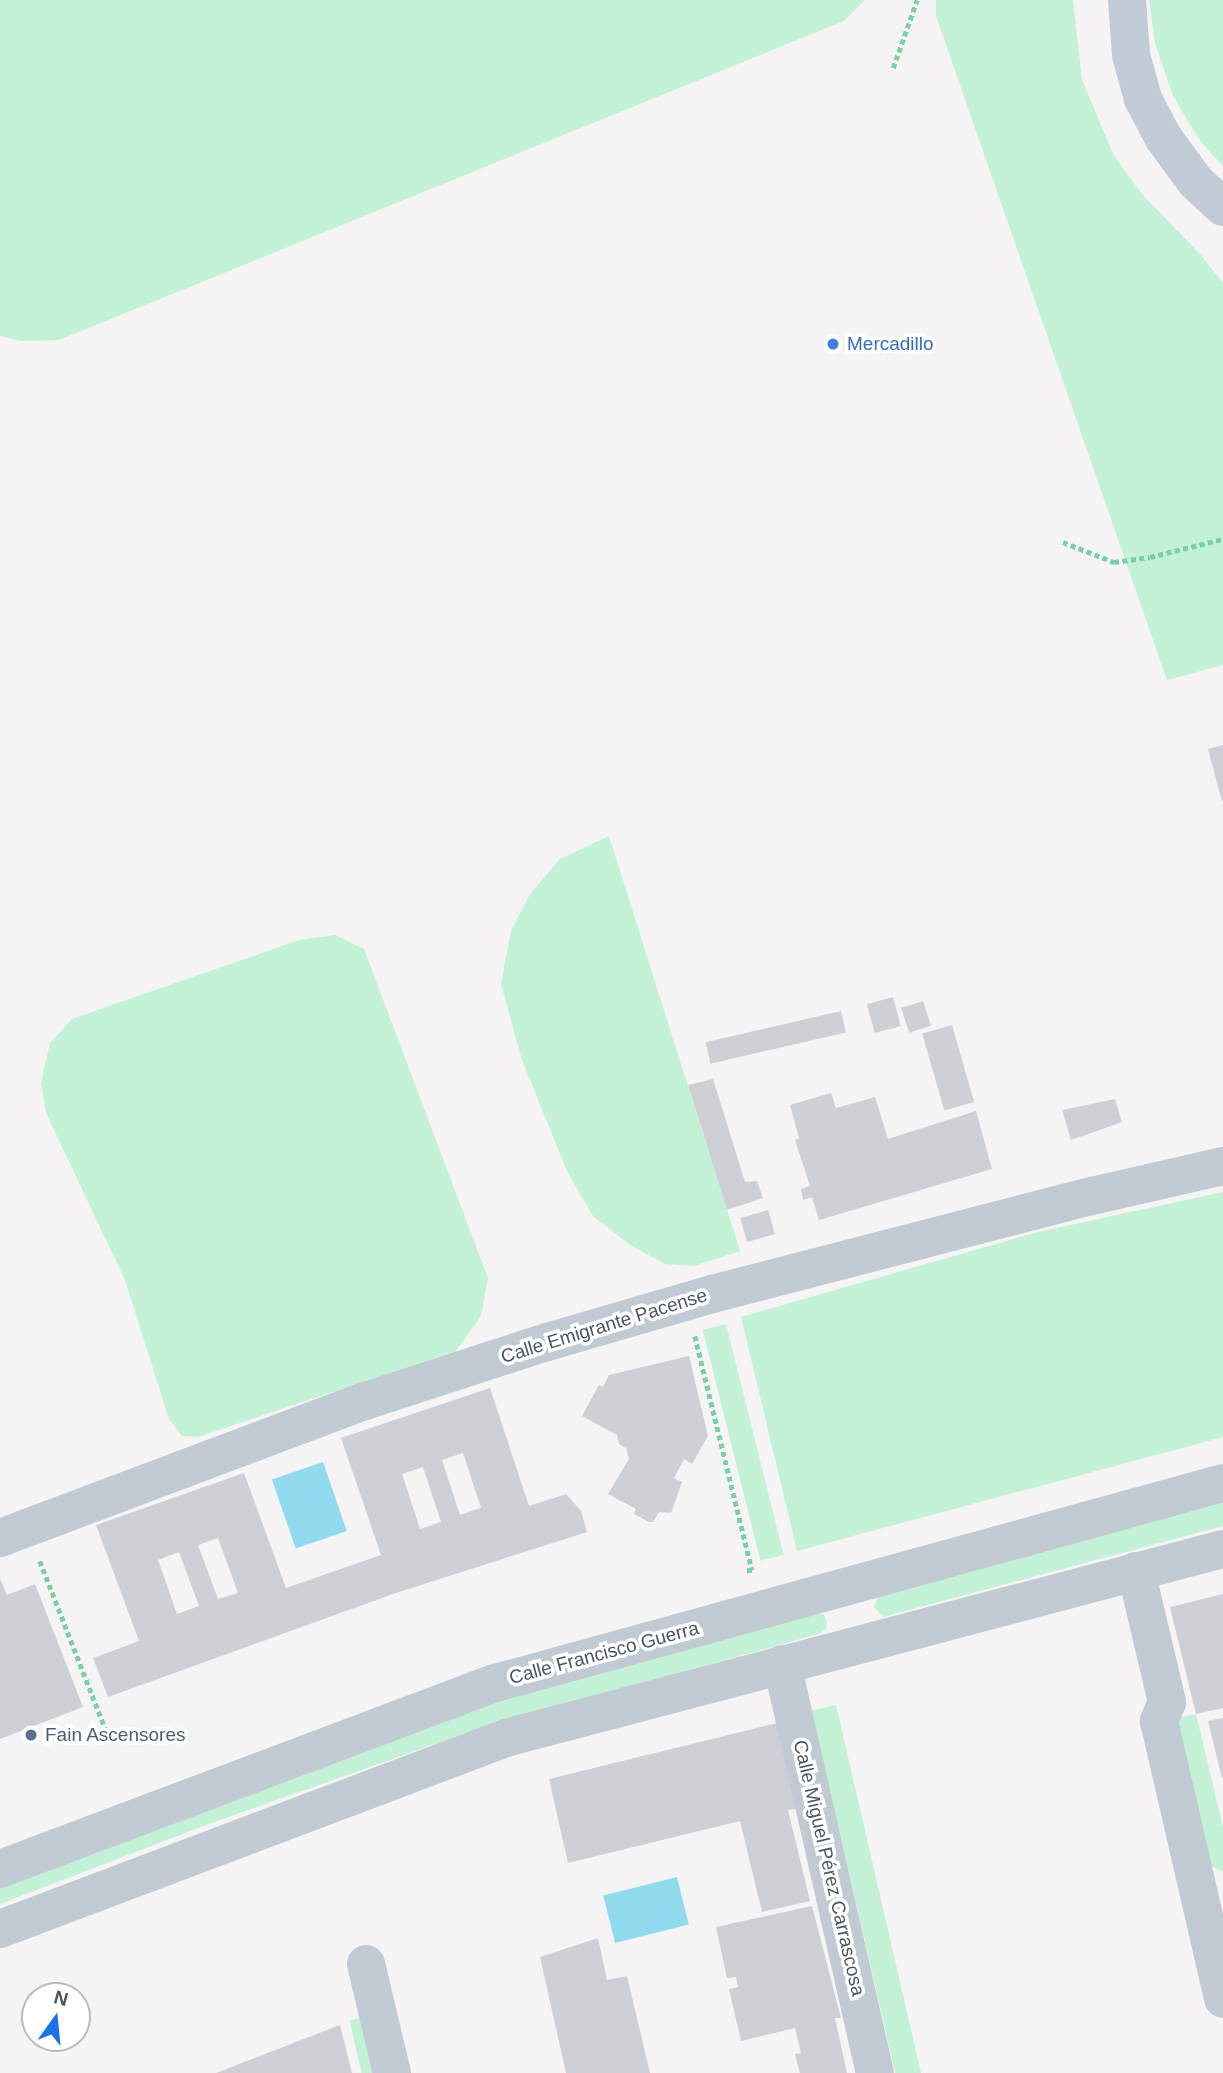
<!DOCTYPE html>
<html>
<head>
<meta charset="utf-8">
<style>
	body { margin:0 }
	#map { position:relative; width:1223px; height:2073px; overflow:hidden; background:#f5f3f3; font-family:Helvetica,sans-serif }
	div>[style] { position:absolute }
	.green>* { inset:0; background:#c3f1d5; transform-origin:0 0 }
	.water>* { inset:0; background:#90daee; transform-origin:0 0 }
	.building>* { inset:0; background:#cdcfd5; transform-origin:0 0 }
	.path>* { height:4.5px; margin-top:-2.25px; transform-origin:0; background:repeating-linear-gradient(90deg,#7ad0a6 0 5px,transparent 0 8.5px) }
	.street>* { height:38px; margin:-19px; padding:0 19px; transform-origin:19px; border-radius:19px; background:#c1cad2 }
	.secondary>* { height:38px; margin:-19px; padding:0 19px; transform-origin:19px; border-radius:19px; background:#c1cbd6 }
	.dots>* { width:19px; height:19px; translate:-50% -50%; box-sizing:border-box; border:4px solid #fff; border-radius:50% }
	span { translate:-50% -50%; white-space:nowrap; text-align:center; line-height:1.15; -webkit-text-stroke:7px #fff; paint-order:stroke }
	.shop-label { font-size:19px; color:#366cbe }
	.left { translate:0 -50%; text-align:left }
	.street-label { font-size:19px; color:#4a5661 }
	.service-label { font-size:19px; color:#4e5e75 }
	.north { position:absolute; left:21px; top:1982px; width:70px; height:70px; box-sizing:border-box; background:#fff; border:2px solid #b7bbc0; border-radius:50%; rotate:15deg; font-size:19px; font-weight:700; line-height:28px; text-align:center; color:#4a5661 }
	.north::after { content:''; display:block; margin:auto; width:24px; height:32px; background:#1a73e8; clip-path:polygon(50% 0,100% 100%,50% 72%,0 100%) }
</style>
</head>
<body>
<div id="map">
	<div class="green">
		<i style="clip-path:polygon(0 0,865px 0,844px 21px,59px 340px,22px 341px,0 336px)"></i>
		<i style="clip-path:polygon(936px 0,1073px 0,1082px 80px,1114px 156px,1142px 194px,1200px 254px,1223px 283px,1223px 665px,1167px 680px,936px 16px)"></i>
		<i style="clip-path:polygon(1149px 0,1223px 0,1223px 166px,1200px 141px,1173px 96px,1155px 43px)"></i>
		<i style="clip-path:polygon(609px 836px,740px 1251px,694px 1266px,665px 1264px,630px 1245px,593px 1216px,567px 1171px,522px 1060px,501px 984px,511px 931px,530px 894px,560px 859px)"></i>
		<i style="clip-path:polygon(335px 935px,364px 949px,488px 1278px,481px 1316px,456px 1351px,198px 1437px,182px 1436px,169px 1419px,125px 1280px,46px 1113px,41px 1083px,50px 1043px,72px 1019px,299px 940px)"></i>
		<i style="clip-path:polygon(1223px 1192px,1223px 1437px,797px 1551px,741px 1317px,1038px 1232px)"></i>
		<i style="left:726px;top:1324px;width:238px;height:24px;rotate:76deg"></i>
		<i style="clip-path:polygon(1223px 1503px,1223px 1526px,883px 1617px,874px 1607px,878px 1596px)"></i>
		<i style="clip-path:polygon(812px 1613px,823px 1614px,827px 1621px,826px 1629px,819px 1634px,489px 1725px,206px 1825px,0 1904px,0 1883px,482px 1705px)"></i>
		<i style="left:836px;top:1705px;width:378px;height:25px;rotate:77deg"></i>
		<i style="clip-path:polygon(1196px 1714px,1223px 1827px,1223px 1872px,1197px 1858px,1165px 1721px)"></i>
		<i style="left:364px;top:2017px;width:57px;height:15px;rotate:77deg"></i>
	</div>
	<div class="water">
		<i style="left:323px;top:1462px;width:73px;height:54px;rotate:71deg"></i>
		<i style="left:677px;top:1877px;width:49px;height:76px;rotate:76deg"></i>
	</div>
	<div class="building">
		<i style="clip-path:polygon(1223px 745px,1223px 800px,1222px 801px,1208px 749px)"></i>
		<i style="left:893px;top:997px;width:30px;height:27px;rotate:75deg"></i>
		<i style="left:923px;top:1001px;width:26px;height:23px;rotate:72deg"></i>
		<i style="left:841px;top:1011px;width:22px;height:139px;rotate:77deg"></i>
		<i style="left:952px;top:1025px;width:80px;height:31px;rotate:74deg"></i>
		<i style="clip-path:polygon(713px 1079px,745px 1182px,757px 1181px,763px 1198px,727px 1210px,688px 1085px)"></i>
		<i style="clip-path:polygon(831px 1093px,836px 1108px,875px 1097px,888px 1139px,976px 1111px,992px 1169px,819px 1220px,812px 1197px,803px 1200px,801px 1189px,810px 1186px,795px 1140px,799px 1138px,790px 1105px)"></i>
		<i style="clip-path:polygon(1115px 1099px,1122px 1122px,1071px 1140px,1062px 1110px)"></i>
		<i style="left:768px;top:1210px;width:25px;height:29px;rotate:74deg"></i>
		<i style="clip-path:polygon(689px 1356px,708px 1436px,692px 1464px,684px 1459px,674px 1478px,682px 1482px,671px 1513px,659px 1512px,653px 1522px,649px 1522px,634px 1514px,636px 1509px,608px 1494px,629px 1459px,626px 1448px,619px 1444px,617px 1435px,582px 1416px,599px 1385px,603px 1387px,609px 1375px)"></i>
		<i style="clip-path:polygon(evenodd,490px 1388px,529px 1506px,566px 1494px,581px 1511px,587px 1532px,393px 1594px,108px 1697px,93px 1658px,139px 1641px,96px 1525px,244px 1473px,286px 1588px,381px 1555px,341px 1438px,490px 1388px,463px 1453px,481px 1508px,460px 1515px,442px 1460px,463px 1453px,490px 1388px,423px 1467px,441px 1522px,420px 1529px,402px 1474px,423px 1467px,490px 1388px,218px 1538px,238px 1593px,218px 1599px,198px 1545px,218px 1538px,490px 1388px,179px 1552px,199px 1606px,177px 1614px,158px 1560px,179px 1552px)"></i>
		<i style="clip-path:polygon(0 1579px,7px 1595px,35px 1584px,83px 1707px,0 1739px)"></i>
		<i style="clip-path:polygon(1223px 1594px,1223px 1708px,1196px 1714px,1170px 1607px)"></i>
		<i style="clip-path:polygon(1223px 1718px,1223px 1778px,1222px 1778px,1208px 1721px)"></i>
		<i style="clip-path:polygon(777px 1723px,796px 1809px,788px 1810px,810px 1901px,762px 1912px,740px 1821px,568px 1863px,549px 1779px)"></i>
		<i style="clip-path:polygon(812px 1906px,841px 2018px,835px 2018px,847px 2073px,800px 2073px,795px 2054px,801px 2053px,795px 2028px,741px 2041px,729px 1989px,738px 1987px,736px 1977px,727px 1978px,716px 1927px)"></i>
		<i style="clip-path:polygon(598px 1938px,607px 1980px,627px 1976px,650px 2073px,566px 2073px,540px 1957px)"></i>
		<i style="clip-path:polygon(340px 2025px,352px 2073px,216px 2073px)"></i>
	</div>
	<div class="path">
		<i style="left:893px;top:68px;width:72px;rotate:-70.6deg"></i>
		<i style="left:1063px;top:542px;width:55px;rotate:21.4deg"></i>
		<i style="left:1114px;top:562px;width:36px;rotate:-8deg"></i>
		<i style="left:1150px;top:557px;width:75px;rotate:-13.9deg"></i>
		<i style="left:695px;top:1336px;width:241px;rotate:76.3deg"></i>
		<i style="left:752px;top:1570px;width:6px;rotate:171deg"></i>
		<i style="left:40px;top:1561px;width:187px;rotate:68.7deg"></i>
	</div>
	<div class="street">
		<i style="left:0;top:1538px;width:390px;rotate:-20.6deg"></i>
		<i style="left:365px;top:1401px;width:191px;rotate:-18deg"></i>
		<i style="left:547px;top:1342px;width:172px;rotate:-16.2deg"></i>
		<i style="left:712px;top:1294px;width:392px;rotate:-14.5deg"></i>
		<i style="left:1092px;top:1196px;width:134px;rotate:-12.9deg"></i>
		<i style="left:1136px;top:1571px;width:135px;rotate:76.7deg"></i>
		<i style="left:1167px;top:1702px;width:21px;rotate:113deg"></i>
		<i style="left:1159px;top:1721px;width:285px;rotate:77deg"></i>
		<i style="left:782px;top:1664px;width:419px;rotate:77.2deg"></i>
		<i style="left:0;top:1869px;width:526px;rotate:-20.61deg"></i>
		<i style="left:492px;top:1684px;width:758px;rotate:-15.37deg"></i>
		<i style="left:0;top:1929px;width:541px;rotate:-20.68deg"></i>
		<i style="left:506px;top:1738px;width:741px;rotate:-14.77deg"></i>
		<i style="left:366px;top:1964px;width:112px;rotate:76.6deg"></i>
	</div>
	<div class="secondary">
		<i style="left:1127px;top:0;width:55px;rotate:85.8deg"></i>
		<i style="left:1131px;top:55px;width:46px;rotate:74.7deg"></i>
		<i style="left:1143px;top:99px;width:43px;rotate:62.2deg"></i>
		<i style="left:1163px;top:137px;width:54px;rotate:54deg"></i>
		<i style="left:1195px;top:181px;width:38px;rotate:43deg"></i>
	</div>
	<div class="dots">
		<i style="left:833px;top:344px;background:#3f7fe0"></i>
		<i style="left:31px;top:1735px;background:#5c6f8a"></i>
	</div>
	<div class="shop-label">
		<span class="left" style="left:847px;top:344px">Mercadillo</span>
	</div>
	<div class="street-label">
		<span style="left:604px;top:1326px;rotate:-17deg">Calle Emigrante Pacense</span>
		<span style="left:604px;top:1653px;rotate:-15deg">Calle Francisco Guerra</span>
		<span style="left:829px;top:1868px;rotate:77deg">Calle Miguel Pérez Carrascosa</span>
	</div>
	<div class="service-label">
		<span class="left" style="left:45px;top:1735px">Fain Ascensores</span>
	</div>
	<div class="north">N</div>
</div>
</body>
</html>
